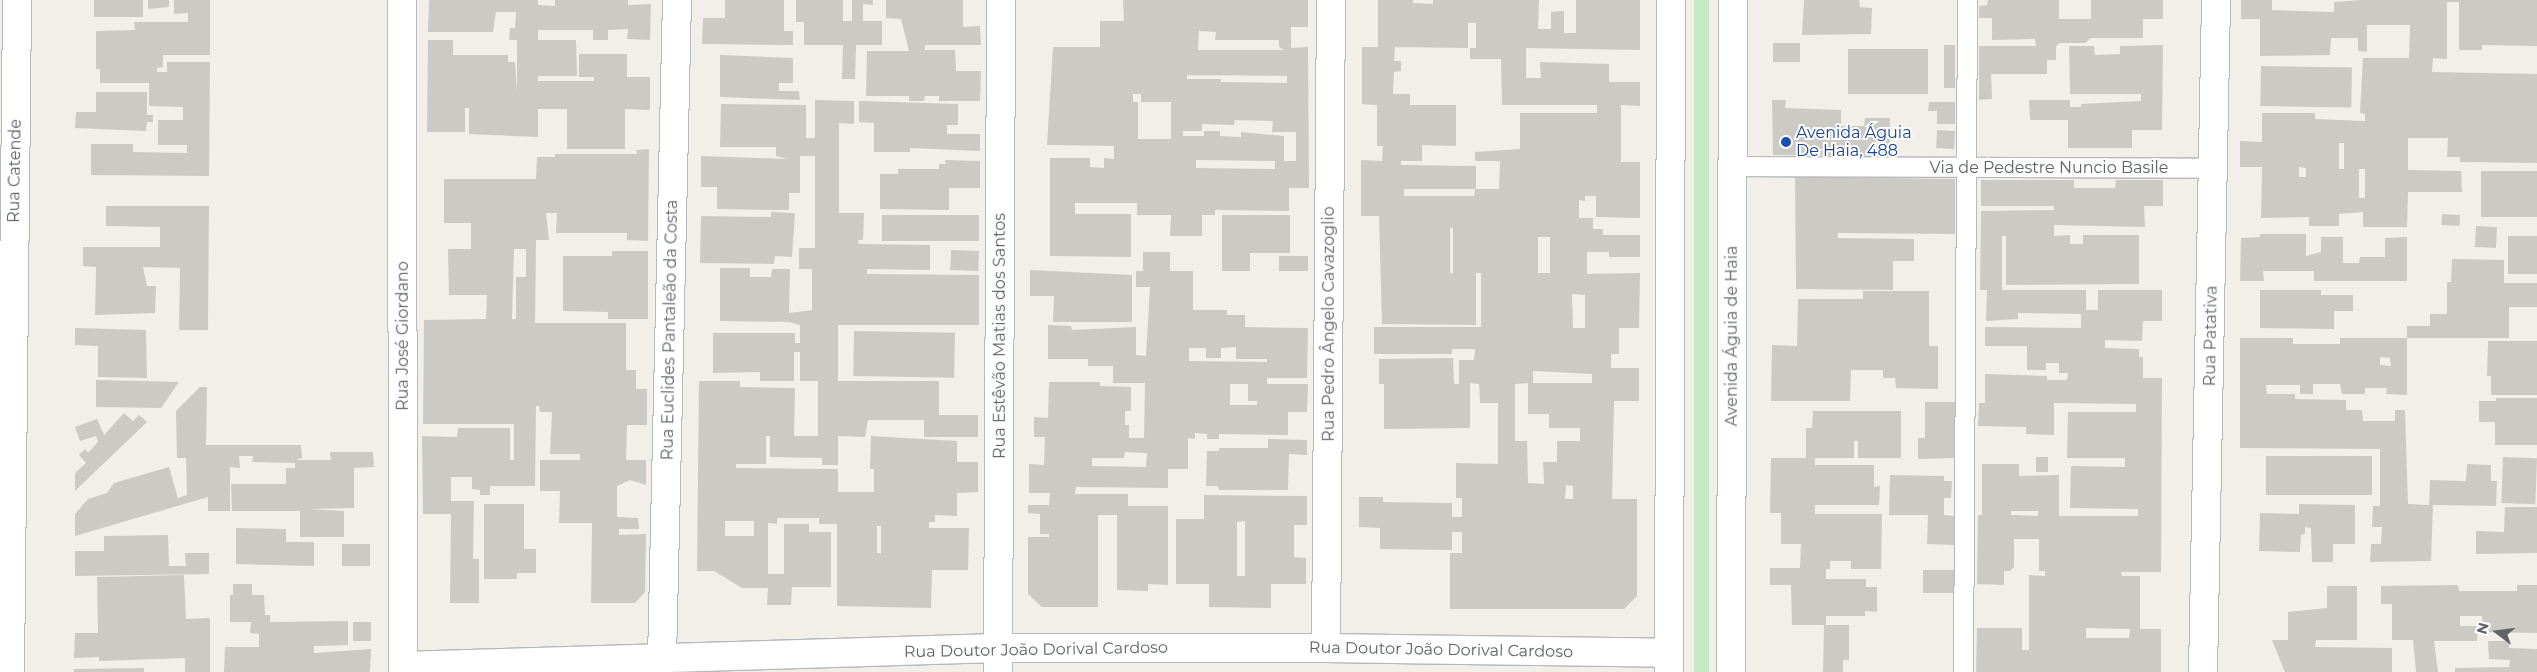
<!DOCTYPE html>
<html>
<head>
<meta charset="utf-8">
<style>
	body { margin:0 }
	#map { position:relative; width:2537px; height:672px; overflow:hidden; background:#f1efe8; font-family:Montserrat,sans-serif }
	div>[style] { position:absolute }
	.green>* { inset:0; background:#c5e8c5; transform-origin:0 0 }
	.building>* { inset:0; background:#cccac5; transform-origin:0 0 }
	.roads { filter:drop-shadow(1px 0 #b5b8bc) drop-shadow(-1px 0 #b5b8bc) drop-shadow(0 1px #b5b8bc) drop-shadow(0 -1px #b5b8bc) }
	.lane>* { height:19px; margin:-9.5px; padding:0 9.5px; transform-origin:9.5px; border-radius:9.5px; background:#fff }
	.street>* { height:28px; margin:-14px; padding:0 14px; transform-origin:14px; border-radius:14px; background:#fff }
	.secondary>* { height:28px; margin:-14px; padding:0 14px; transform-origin:14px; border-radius:14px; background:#fff }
	.dots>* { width:14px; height:14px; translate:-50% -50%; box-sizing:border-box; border:2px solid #fff; border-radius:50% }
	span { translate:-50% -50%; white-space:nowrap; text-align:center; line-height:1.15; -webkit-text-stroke:4px #fff; paint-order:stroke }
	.transit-label { font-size:16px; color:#164399 }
	.left { translate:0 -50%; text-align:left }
	.street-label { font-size:16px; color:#5f6368 }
	.north { position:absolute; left:2472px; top:607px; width:50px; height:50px; -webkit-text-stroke:4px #fff; paint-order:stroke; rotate:285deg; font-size:14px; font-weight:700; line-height:20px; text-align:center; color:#5f6368 }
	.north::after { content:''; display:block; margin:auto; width:18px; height:22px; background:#5f6368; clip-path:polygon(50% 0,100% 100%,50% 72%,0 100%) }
</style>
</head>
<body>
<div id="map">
	<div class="green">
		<i style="left:1694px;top:0;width:15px;height:672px"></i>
	</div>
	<div class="building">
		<i style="left:94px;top:0;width:49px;height:17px"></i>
		<i style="clip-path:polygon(148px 0,169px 0,169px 7px,148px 9px)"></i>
		<i style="clip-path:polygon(174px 0,210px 0,210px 55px,163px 55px,163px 67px,157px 68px,157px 72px,167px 72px,167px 62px,210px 62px,209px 176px,91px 175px,91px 144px,133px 144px,133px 152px,187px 153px,187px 145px,158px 145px,158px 120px,183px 120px,183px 107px,149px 106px,149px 83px,100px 83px,100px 69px,96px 69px,96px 31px,135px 30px,134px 22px,188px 22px,188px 13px,174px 14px)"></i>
		<i style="clip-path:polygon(429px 0,538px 0,538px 5px,555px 6px,555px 0,628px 0,628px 5px,651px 4px,650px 40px,627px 39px,628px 29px,608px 30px,608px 40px,593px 40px,593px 30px,538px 30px,538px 40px,576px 40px,577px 76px,538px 76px,538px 81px,594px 81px,594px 77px,579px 77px,579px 54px,627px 54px,627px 77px,650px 77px,650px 110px,625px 109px,625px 149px,567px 149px,567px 109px,538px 109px,538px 137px,469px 134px,469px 108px,465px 108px,465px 132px,427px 132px,428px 40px,453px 40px,453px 55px,508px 55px,508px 62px,515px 62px,517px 92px,517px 40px,509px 40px,510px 28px,515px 28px,516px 12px,496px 12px,493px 32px,428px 32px)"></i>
		<i style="clip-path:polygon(725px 0,784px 0,784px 31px,793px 31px,793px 45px,702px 44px,703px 18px,725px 18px)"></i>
		<i style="clip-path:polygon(796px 0,843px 0,843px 21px,852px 21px,852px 0,873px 0,873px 5px,863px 4px,863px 21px,882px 21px,882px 45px,856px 45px,855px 79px,842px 79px,843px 45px,804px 45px,804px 22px,796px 22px)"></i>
		<i style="clip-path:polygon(886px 0,963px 0,963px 27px,980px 26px,981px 45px,925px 45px,925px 50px,955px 50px,956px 71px,981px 71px,980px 101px,939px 101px,939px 96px,925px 96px,924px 101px,909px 101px,909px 96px,866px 96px,867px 51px,909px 51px,901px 19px,886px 18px)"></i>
		<i style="clip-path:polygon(evenodd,1123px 0,1308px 0,1308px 27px,1291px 27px,1291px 48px,1308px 47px,1309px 188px,1289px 188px,1289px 211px,1215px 210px,1215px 215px,1202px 215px,1202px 236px,1170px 236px,1171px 215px,1137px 215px,1137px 203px,1075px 203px,1075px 214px,1131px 214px,1131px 257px,1050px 256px,1050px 158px,1090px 158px,1090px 167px,1104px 168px,1104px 158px,1114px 159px,1114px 146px,1047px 145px,1053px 47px,1100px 47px,1100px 21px,1124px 21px,1123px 0,1199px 31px,1216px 32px,1215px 40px,1279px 40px,1279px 47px,1284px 50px,1198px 50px,1199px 31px,1123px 0,1187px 75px,1287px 76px,1287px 83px,1221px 82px,1221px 79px,1187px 79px,1187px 75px,1123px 0,1133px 94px,1141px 94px,1141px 102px,1171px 102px,1171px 139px,1138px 139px,1138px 102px,1133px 102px,1133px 94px,1123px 0,1235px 120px,1273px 121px,1272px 132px,1296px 132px,1296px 161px,1284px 161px,1284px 136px,1241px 132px,1241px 137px,1220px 136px,1220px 131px,1204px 131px,1204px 136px,1183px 136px,1183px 131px,1202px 131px,1202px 124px,1234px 125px,1235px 120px,1123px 0,1196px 160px,1275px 161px,1275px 169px,1196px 168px,1196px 160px)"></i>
		<i style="clip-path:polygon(evenodd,1378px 0,1413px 0,1413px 3px,1433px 4px,1433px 0,1539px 0,1538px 29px,1551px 29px,1551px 12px,1564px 11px,1564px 33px,1576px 33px,1576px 0,1640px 0,1640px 50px,1526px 48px,1526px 78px,1541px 78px,1540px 62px,1609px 64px,1609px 82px,1640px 82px,1640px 106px,1621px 105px,1621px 162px,1640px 162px,1640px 218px,1596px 217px,1596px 196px,1585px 196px,1585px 201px,1579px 200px,1579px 218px,1593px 218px,1593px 229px,1603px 229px,1603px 235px,1640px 235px,1640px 257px,1609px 257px,1609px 252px,1587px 252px,1587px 274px,1640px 273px,1639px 328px,1619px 328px,1619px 354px,1611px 354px,1611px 368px,1639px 368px,1639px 401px,1614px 401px,1612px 499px,1637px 499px,1637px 596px,1624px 609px,1450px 609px,1450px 553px,1462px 553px,1462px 532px,1452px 532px,1452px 550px,1380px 549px,1380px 528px,1359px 527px,1359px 497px,1383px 497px,1383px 502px,1452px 503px,1452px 517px,1462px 517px,1462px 498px,1456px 498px,1456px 463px,1498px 464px,1498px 403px,1480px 403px,1479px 384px,1470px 383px,1470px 428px,1384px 429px,1384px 384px,1379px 384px,1379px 359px,1453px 358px,1454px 384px,1459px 384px,1459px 360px,1474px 360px,1475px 349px,1452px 349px,1452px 354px,1374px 354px,1374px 327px,1481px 327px,1481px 273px,1476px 273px,1476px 325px,1382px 324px,1379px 216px,1361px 216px,1361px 160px,1382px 161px,1383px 146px,1377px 146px,1377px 105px,1362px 104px,1362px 47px,1378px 47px,1378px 0,1468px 23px,1476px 23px,1476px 48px,1470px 48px,1470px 59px,1501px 59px,1502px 105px,1597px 105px,1597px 113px,1520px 113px,1520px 149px,1475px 152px,1475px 161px,1500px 161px,1499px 189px,1475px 189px,1474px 196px,1404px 196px,1404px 189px,1476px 189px,1476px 166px,1401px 165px,1401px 161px,1422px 161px,1422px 145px,1456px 146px,1456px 105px,1410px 105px,1410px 94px,1393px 94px,1394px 72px,1401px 71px,1401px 61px,1394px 61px,1395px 47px,1468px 48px,1468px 23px,1378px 0,1450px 228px,1453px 228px,1453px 273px,1450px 273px,1450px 228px,1378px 0,1538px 237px,1550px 237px,1550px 273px,1538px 273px,1538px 237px,1378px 0,1572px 294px,1585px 295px,1585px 328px,1573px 328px,1572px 294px,1378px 0,1533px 371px,1592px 374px,1592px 383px,1533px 383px,1533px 371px,1378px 0,1528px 383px,1528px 414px,1549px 414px,1549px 428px,1580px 428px,1580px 441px,1557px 441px,1557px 462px,1543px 462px,1544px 484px,1528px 483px,1527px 441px,1515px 441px,1515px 384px,1528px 383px,1378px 0,1566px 485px,1573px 486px,1573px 499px,1565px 499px,1566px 485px)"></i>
		<i style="clip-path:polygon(1804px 0,1859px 0,1860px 7px,1872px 8px,1871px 34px,1802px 35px)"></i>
		<i style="clip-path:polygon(1988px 0,2059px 0,2059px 19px,2091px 19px,2091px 0,2163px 0,2163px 19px,2143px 19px,2143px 38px,2091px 38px,2085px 43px,2060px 43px,2056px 46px,2056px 60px,2047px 60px,2047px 74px,1991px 74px,1992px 99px,1979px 100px,1979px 46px,2036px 46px,2035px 39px,1992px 40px,1992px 18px,1979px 18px,1979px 6px,1987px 5px)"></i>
		<i style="clip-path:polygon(evenodd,2241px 0,2272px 0,2272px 10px,2330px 12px,2334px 12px,2334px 2px,2362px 0,2537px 0,2537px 46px,2482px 45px,2482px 50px,2459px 50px,2459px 2px,2447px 2px,2447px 59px,2433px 58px,2432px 72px,2537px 74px,2537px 163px,2460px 162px,2460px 157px,2447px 157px,2448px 138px,2408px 138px,2408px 170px,2461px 171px,2462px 192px,2408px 192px,2407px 227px,2363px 227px,2363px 212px,2339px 214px,2339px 226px,2309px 226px,2309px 217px,2261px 218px,2262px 167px,2240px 167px,2240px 141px,2262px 142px,2262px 113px,2315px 113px,2315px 119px,2365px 121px,2365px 114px,2360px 113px,2363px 58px,2409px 58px,2410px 25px,2367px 25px,2367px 52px,2358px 51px,2358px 38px,2331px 38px,2330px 55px,2260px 56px,2260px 19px,2241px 19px,2241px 0,2339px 143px,2344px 143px,2344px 169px,2339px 169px,2339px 143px,2241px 0,2299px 167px,2306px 168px,2306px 177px,2299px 177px,2299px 167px,2241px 0,2359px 169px,2365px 169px,2365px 198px,2359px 198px,2359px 169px)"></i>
		<i style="left:1773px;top:43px;width:27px;height:19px"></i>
		<i style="left:1944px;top:45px;width:11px;height:43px"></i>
		<i style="clip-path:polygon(2163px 45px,2162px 130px,2132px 130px,2132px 148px,2068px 148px,2068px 120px,2030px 120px,2029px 100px,2070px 100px,2070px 107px,2081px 107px,2081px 104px,2141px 101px,2141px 94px,2070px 94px,2069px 46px,2094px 46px,2095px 55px,2120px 54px,2120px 46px)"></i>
		<i style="left:1848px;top:49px;width:80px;height:45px"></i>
		<i style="clip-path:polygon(720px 55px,793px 58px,793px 83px,779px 83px,779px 91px,799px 91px,800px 100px,720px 97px)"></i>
		<i style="left:2261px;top:66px;width:91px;height:40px;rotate:1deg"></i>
		<i style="clip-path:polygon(96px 92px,147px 92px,147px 115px,153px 115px,153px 122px,147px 122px,146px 131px,75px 128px,76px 112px,96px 112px)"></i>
		<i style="clip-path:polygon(evenodd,815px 100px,854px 101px,854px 124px,839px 123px,839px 213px,864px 213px,863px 240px,858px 240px,859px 244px,930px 245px,930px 270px,867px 269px,867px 274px,979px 275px,979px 325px,838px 325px,838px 381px,939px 381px,939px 415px,978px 415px,978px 437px,924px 437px,924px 420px,868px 420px,865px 437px,838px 436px,838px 465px,822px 465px,822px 458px,770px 457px,770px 436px,766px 436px,766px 464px,736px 464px,736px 468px,838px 469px,838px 492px,874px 492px,874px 469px,870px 469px,871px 436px,957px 441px,957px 462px,978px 462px,978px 492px,957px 493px,957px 516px,935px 515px,935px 522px,929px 522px,929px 528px,969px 528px,968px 570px,932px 570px,931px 608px,837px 606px,837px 524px,819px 524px,819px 518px,777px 518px,777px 524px,768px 523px,768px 574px,784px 574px,784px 524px,809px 524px,809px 532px,831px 532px,831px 587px,792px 587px,791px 605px,767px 605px,768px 588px,742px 588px,714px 571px,697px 571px,699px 381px,740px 381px,740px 387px,795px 388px,794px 436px,818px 436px,818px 381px,800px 381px,800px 352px,794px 352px,794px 381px,760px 381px,760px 372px,713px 373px,713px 333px,795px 333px,795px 343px,800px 343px,800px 325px,789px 322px,720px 321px,720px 268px,750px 268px,750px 277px,771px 277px,772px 269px,790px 269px,789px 313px,812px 310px,812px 269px,799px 269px,799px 248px,815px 248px,815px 156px,800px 156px,800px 193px,789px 193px,789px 210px,717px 209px,717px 187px,701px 187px,701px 156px,788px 159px,776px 156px,776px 147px,720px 147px,721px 104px,806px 105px,806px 138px,815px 138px,815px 100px,725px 521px,754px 521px,754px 536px,725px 536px,725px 521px,815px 100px,877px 526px,881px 526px,881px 553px,877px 553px,877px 526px)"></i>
		<i style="clip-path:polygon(1772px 100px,1786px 100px,1785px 108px,1841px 110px,1841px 126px,1864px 126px,1865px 118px,1890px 118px,1890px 156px,1773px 155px)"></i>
		<i style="clip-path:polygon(859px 101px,958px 104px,958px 125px,947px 125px,947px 134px,980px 134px,980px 151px,910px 148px,910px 152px,874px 152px,874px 123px,859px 122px)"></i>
		<i style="clip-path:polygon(1929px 102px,1955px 102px,1955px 124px,1937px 124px,1937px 111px,1928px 111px)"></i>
		<i style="left:1937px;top:130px;width:18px;height:18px;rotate:3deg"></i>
		<i style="clip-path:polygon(evenodd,649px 149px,648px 241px,627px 240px,627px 233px,556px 233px,557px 213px,546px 213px,549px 240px,536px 240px,535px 323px,626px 323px,626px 370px,636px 370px,636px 389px,647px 389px,647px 425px,627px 425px,626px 460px,646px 460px,646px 485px,630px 480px,617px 486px,617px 517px,638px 518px,639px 529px,619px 529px,619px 535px,646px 534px,645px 592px,635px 603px,591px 603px,592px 523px,559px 523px,560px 491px,540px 491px,540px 460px,580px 460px,580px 454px,550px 454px,552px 412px,540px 412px,539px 406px,536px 406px,535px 486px,490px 486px,490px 495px,480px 495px,480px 490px,472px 489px,472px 477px,451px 477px,451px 501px,474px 501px,473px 559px,479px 559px,479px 603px,450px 603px,451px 514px,423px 514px,422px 436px,457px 437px,458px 428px,510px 428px,510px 460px,514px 460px,514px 424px,423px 424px,424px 320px,486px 319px,487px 295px,449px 295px,448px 249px,471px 249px,471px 223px,444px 223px,444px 179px,536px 179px,537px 157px,555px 157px,555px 154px,637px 154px,636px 150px,649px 149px,514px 249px,526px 249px,526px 277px,516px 277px,516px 319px,512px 319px,514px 249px)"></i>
		<i style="clip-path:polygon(945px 160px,980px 161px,980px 188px,949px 188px,949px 210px,880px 209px,880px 174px,898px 174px,898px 169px,939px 169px,939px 164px,946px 164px)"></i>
		<i style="left:2481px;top:171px;width:56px;height:46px"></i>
		<i style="clip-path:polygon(1795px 177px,1955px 179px,1955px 234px,1838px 233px,1838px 238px,1914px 239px,1914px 261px,1893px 261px,1893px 290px,1796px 289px)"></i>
		<i style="clip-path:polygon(evenodd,1981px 180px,2074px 180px,2074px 188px,2115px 188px,2116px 180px,2163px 180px,2163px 206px,2144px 206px,2145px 227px,2054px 225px,2054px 236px,2070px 235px,2070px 244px,2083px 244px,2083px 235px,2139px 235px,2139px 284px,2006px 285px,2006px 236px,2002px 236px,2002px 290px,2086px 290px,2086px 310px,2098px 310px,2098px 290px,2162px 290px,2162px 321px,2143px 321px,2142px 341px,2105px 340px,2105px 348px,2139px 349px,2139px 357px,2143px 357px,2143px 378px,2162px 378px,2161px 572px,2121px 572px,2122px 576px,2140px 576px,2140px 629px,2161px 629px,2161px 672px,1976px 672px,1977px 628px,2022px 628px,2022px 650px,2029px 650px,2029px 575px,2045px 576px,2045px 571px,2039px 571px,2039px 539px,2014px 539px,2014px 567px,2010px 571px,2004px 571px,2004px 585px,1977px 584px,1978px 515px,1982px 515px,1982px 464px,2019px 464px,2019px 476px,2059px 475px,2059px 516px,2138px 516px,2138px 509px,2070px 508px,2071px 466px,2125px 467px,2125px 458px,2067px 458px,2068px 412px,2136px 412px,2136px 404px,2054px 403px,2054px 435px,2026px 434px,2026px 427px,1978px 426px,1979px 403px,1985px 403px,1985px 374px,2047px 376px,2047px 380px,2067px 380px,2068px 373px,2059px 373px,2059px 363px,2046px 363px,2046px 370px,2027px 370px,2027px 346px,1985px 346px,1985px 327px,2081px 328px,2081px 314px,2018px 313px,2018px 319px,1986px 321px,1987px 290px,1980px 290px,1981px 211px,2054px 210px,2054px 206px,1981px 206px,1981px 180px,2011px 511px,2038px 511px,2038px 516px,2011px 515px,2011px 511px,1981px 180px,2086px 628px,2130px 629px,2129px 638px,2086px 638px,2086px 628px)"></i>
		<i style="clip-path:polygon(106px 206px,209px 206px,208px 330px,179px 330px,180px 268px,143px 267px,147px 286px,156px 286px,155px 313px,95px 315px,96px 267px,83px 266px,83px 247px,160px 247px,160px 227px,106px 226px)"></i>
		<i style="clip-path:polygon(771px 212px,795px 213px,792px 257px,775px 256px,774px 264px,700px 263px,701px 216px,771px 217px)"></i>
		<i style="left:2442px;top:214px;width:18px;height:11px;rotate:3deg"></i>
		<i style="left:882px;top:215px;width:97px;height:26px"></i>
		<i style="clip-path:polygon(1222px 215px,1290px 215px,1290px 253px,1250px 253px,1250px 271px,1222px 271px)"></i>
		<i style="left:2476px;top:226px;width:21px;height:21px;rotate:3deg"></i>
		<i style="clip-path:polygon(2260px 234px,2306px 234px,2306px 256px,2321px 252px,2321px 237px,2343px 237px,2343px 263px,2359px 263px,2360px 257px,2385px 257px,2385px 238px,2407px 237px,2407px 281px,2314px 281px,2314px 271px,2263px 271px,2264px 281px,2240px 281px,2241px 238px,2260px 237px)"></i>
		<i style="left:2508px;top:236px;width:29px;height:38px"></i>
		<i style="left:951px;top:250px;width:28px;height:20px;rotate:2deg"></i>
		<i style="clip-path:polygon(612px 251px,648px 251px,648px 319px,608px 319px,608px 312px,563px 311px,563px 256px,612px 256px)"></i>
		<i style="clip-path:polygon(evenodd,1143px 252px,1170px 252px,1170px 271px,1193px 271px,1193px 310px,1227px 310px,1227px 315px,1245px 315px,1245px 327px,1308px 328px,1307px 378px,1267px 378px,1267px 384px,1308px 384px,1307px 412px,1288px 412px,1288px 435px,1219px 434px,1219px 439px,1207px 439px,1207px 434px,1195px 433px,1195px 439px,1188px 438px,1188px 469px,1168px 469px,1168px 488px,1076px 487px,1075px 494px,1128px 494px,1128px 506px,1168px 506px,1168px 585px,1148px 584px,1148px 591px,1117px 590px,1117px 515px,1098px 515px,1098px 607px,1042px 607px,1028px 594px,1028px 537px,1049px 537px,1049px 534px,1040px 534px,1040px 514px,1028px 513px,1028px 505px,1049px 505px,1050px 493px,1029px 493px,1029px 464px,1044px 465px,1045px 437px,1034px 437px,1034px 417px,1048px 418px,1049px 382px,1100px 382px,1100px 386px,1131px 387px,1131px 411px,1125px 411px,1125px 425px,1129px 425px,1129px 438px,1144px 438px,1145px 383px,1113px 383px,1113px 366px,1088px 366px,1088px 359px,1048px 359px,1048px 325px,1071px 326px,1072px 330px,1136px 327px,1136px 355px,1146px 356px,1150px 287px,1136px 287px,1136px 271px,1143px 271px,1143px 252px,1236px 347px,1236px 359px,1267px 359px,1267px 362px,1189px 361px,1189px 348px,1206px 348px,1206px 358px,1221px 358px,1221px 348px,1236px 347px,1143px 252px,1230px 384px,1248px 384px,1248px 401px,1257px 401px,1257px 405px,1230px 405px,1230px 384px,1143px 252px,1125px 452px,1147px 453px,1146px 467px,1092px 466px,1092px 458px,1124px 458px,1125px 452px)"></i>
		<i style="left:1279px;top:256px;width:29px;height:15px"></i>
		<i style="clip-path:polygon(2452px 259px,2504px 260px,2504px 283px,2537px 283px,2537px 307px,2509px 307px,2509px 338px,2407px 338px,2407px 326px,2430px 326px,2430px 314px,2447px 314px,2447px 282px,2451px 282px)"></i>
		<i style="clip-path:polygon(1030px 270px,1132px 275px,1132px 322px,1053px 322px,1054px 296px,1030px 296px)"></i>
		<i style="clip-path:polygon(2260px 290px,2321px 290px,2321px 295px,2353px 295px,2353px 311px,2334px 311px,2334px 329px,2260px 328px)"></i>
		<i style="clip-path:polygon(1863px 291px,1929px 291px,1929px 346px,1938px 346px,1938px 389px,1896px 388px,1895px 378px,1883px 378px,1883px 370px,1851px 370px,1850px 401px,1771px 401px,1772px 345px,1797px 346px,1798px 299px,1863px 299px)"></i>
		<i style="clip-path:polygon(75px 328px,146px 330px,147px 378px,98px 377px,98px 346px,75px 345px)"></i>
		<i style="left:854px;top:331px;width:101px;height:45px;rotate:1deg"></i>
		<i style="clip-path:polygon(evenodd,2240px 338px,2293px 338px,2293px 344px,2340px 344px,2340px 338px,2407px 338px,2407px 395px,2386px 394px,2387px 388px,2365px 388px,2365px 394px,2342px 394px,2340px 384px,2313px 384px,2313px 394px,2300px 394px,2300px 385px,2266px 385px,2267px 394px,2295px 394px,2295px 399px,2346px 400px,2346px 410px,2362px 410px,2363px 421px,2395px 421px,2395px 410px,2405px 410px,2408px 504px,2429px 505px,2430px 480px,2466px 481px,2467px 464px,2491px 465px,2491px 481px,2497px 481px,2496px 506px,2433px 505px,2431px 561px,2370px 562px,2371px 544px,2381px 544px,2382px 527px,2372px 527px,2373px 506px,2380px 506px,2380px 449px,2240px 448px,2240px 338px,2380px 357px,2390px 358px,2391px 366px,2380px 365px,2380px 357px)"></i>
		<i style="clip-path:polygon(2488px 341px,2537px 341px,2537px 395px,2491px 395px,2491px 376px,2487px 376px)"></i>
		<i style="clip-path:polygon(96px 380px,99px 380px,179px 382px,161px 408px,96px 407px)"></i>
		<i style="clip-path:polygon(200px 387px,207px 387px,206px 445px,301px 445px,302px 458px,295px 460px,331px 460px,330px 452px,373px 452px,374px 467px,354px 468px,354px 508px,310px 509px,344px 511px,344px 537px,300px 537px,300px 511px,232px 511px,231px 484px,286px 484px,286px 468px,295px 468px,295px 463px,252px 462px,253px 456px,239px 456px,240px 468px,230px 467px,230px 511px,208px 511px,208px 497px,75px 536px,75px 514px,88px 499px,107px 493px,114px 483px,169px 467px,178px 498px,187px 495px,186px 458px,177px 458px,176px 411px)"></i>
		<i style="clip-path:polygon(2496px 398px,2537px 398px,2537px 445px,2495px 445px,2495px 422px,2479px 422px,2479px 401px,2496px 401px)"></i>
		<i style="clip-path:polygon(1925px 402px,1955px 402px,1954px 458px,1918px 459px,1918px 438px,1925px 438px)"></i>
		<i style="clip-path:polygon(1813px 411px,1901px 411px,1901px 458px,1858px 458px,1858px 441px,1854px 441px,1854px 458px,1815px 458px,1815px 465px,1874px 465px,1874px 487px,1880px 486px,1879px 505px,1815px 505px,1815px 514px,1882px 514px,1881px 569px,1851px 569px,1851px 561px,1830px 561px,1830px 569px,1826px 569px,1826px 579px,1866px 579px,1866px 587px,1877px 587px,1877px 612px,1865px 611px,1865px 616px,1826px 616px,1826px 625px,1849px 625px,1849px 660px,1843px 660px,1843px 672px,1823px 672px,1824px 625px,1792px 625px,1791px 585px,1770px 585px,1770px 568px,1800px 568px,1801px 544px,1781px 544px,1781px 513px,1770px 513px,1771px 458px,1806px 458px,1806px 428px,1812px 428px)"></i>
		<i style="clip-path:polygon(124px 413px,133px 421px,139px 415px,147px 422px,75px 491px,75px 473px,86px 463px,79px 455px,85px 449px,88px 453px,98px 442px,96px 436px,80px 441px,75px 427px,97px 419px,104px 435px)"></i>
		<i style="clip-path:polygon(1268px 439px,1307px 440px,1307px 455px,1289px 454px,1288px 490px,1219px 490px,1218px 486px,1206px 486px,1207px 451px,1219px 451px,1219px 448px,1268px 448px)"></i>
		<i style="left:2266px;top:456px;width:106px;height:39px"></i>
		<i style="left:2036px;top:457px;width:12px;height:15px"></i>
		<i style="left:2503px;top:457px;width:34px;height:46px;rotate:2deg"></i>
		<i style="clip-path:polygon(1890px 475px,1944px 476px,1944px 481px,1952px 481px,1951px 498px,1944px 498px,1944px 515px,1954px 516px,1954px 545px,1927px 544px,1928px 515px,1889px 515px)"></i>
		<i style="clip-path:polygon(evenodd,1204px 495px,1307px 496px,1307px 525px,1294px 525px,1294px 557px,1306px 558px,1306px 584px,1271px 584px,1271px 608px,1209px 607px,1209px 584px,1176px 584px,1176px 519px,1204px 519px,1204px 495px,1245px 521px,1245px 576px,1237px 576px,1237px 522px,1245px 521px)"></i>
		<i style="clip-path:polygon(484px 504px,524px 504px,524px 549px,536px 549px,536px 573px,517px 573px,517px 579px,484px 579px)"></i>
		<i style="clip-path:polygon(2299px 504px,2355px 505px,2355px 544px,2333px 544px,2333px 562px,2312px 562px,2311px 528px,2305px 527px,2305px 534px,2301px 535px,2300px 552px,2259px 551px,2260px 513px,2299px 514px)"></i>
		<i style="clip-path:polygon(2505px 507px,2537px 507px,2537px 553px,2476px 554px,2476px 531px,2504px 532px)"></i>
		<i style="clip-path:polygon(236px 528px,286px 529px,286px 542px,314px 542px,314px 566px,236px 564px)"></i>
		<i style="clip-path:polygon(168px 535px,169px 566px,186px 566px,185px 553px,209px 553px,209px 574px,75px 576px,75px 551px,104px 551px,104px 536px)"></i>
		<i style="left:342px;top:544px;width:28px;height:22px"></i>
		<i style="left:1923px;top:570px;width:31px;height:23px"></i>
		<i style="clip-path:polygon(184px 575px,186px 619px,210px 618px,210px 672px,185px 672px,185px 658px,99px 661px,99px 657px,74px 658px,75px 633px,98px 633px,97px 577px)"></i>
		<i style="clip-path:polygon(233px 584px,252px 584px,252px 595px,264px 595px,265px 615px,270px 615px,270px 622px,348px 621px,348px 645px,314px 646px,314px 653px,371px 649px,370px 672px,224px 672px,225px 647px,259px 647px,259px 634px,250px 633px,251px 622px,230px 622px,230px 595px,233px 595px)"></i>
		<i style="clip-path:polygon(2458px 585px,2459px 591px,2517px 591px,2517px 585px,2537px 585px,2537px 633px,2482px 632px,2482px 616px,2460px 616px,2460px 626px,2478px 626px,2477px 641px,2434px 641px,2438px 672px,2416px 672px,2413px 640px,2392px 640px,2392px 604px,2381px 604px,2381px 586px)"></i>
		<i style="clip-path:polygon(2327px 586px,2357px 586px,2357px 640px,2316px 640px,2315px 647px,2392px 648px,2392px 672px,2285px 672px,2272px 640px,2288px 640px,2288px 612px,2327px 608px)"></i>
		<i style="left:353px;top:622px;width:18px;height:19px"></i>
		<i style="clip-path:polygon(2488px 641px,2509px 641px,2509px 648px,2537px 649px,2537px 672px,2455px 672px,2455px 668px,2509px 667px,2510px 660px,2489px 659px)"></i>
		<i style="clip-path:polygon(144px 668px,144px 672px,74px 672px,74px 669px)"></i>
	</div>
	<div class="roads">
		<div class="lane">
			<i style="left:1733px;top:166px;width:481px;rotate:0.2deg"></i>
			<i style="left:1963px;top:672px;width:672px;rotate:-89.66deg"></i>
		</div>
		<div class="street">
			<i style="left:402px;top:0;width:672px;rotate:89.91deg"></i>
			<i style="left:1326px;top:648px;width:648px;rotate:-89.56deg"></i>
			<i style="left:662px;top:660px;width:660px;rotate:-88.7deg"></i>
			<i style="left:403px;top:666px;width:595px;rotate:-1.73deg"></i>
			<i style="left:998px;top:648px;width:328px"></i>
			<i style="left:1326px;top:648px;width:343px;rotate:0.8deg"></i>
			<i style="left:10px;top:672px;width:672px;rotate:-89.4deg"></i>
			<i style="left:998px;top:672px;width:672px;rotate:-89.74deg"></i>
			<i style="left:2203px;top:672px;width:672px;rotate:-88.89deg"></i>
		</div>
		<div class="secondary">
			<i style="left:1669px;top:672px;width:672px;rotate:-89.83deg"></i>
			<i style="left:1731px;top:672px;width:672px;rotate:-89.83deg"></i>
		</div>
	</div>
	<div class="dots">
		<i style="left:1786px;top:142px;background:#1a4fb4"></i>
	</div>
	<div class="transit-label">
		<span class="left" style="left:1796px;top:142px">Avenida Águia<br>De Haia, 488</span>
	</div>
	<div class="street-label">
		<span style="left:2049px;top:168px">Via de Pedestre Nuncio Basile</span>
		<span style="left:15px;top:171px;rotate:-89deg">Rua Catende</span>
		<span style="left:1329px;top:324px;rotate:-90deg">Rua Pedro Ângelo Cavazoglio</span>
		<span style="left:670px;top:330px;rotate:-89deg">Rua Euclides Pantaleão da Costa</span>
		<span style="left:403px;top:336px;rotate:-90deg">Rua José Giordano</span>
		<span style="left:1000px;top:336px;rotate:-90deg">Rua Estêvão Matias dos Santos</span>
		<span style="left:1732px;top:336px;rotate:-90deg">Avenida Águia de Haia</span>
		<span style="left:2211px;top:336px;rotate:-89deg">Rua Patativa</span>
		<span style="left:1036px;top:650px;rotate:-1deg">Rua Doutor João Dorival Cardoso</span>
		<span style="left:1441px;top:650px;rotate:1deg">Rua Doutor João Dorival Cardoso</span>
	</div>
	<div class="north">N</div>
</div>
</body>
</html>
